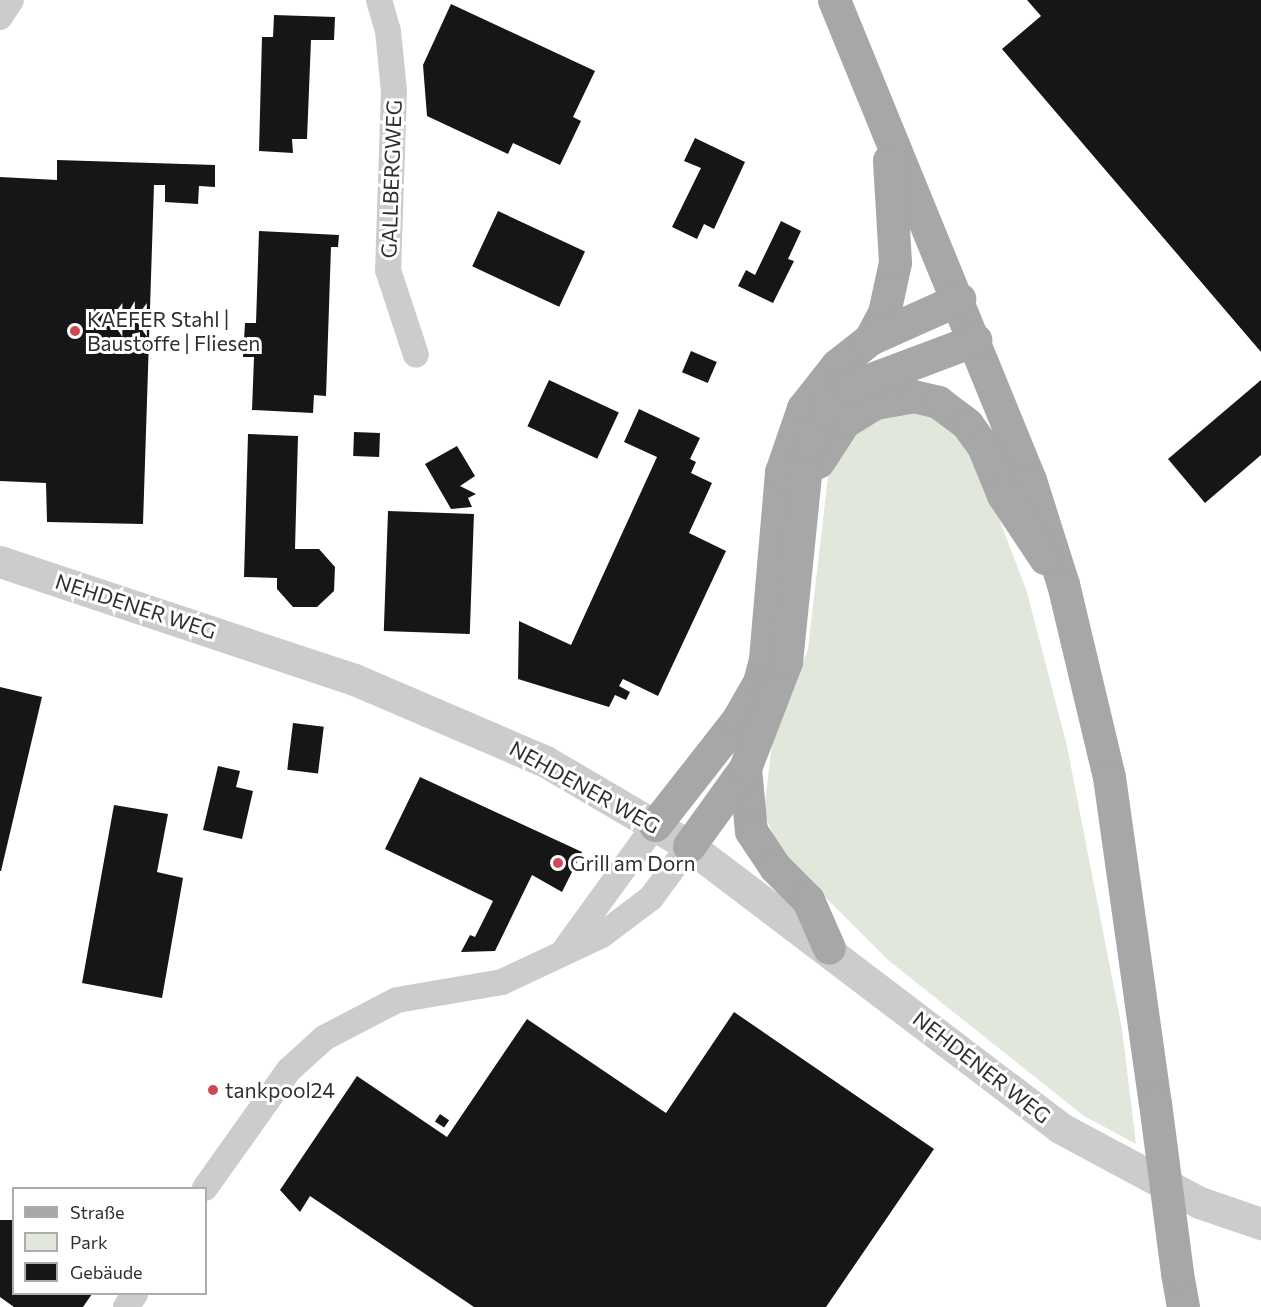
<!DOCTYPE html>
<html>
<head>
<meta charset="utf-8">
<style>
	body { margin:0 }
	#map { position:relative; width:1261px; height:1307px; overflow:hidden; background:#fff; font-family:Commissioner,sans-serif }
	div>[style] { position:absolute }
	.green>* { inset:0; background:#e2e7dc }
	.building>* { inset:0; background:#161616; transform-origin:0 0 }
	.minor>* { height:26px; margin:-13px; padding:0 13px; transform-origin:13px; border-radius:13px; background:#ccc }
	.tertiary>* { height:32px; margin:-16px; padding:0 16px; transform-origin:16px; border-radius:16px; background:#ccc }
	.primary>* { height:33px; margin:-16.5px; padding:0 16.5px; transform-origin:16.5px; border-radius:16.5px; background:#a7a7a7 }
	.primary-bridge>* { height:33px; margin:-16.5px; padding:0 16.5px; transform-origin:16.5px; border-radius:16.5px; background:#a7a7a7 }
	.dots>* { width:16px; height:16px; translate:-50% -50%; box-sizing:border-box; border:3px solid #fff; border-radius:50% }
	span { translate:-50% -50%; white-space:nowrap; text-align:center; line-height:1.15; -webkit-text-stroke:6px #fff; paint-order:stroke }
	.street-label { font-size:21px; color:#2f2f2f }
	.poi-label { font-size:21px; color:#2f2f2f }
	.left { translate:0 -50%; text-align:left }
	.legend { position:absolute; left:12px; top:1187px; width:195px; height:108px; box-sizing:border-box; background:#fff; border:2px solid #acacac; margin:0; padding:8px 10px; list-style:none; font-size:18px; color:#2f2f2f }
	.legend li { display:flex; align-items:center; gap:12px; height:30px }
	.legend b { width:30px; border:2px solid #acacac }
</style>
</head>
<body>
<div id="map">
	<div class="green">
		<i style="clip-path:polygon(926px 412px,970px 442px,1027px 592px,1067px 746px,1122px 1029px,1136px 1144px,1084px 1116px,888px 960px,800px 872px,774px 838px,764px 811px,773px 735px,808px 649px,828px 477px,847px 436px,889px 414px)"></i>
	</div>
	<div class="building">
		<i style="clip-path:polygon(1027px 0,1261px 0,1261px 352px,1002px 49px,1041px 16px)"></i>
		<i style="clip-path:polygon(451px 4px,595px 71px,573px 117px,581px 121px,560px 165px,513px 143px,508px 154px,427px 116px,423px 65px)"></i>
		<i style="clip-path:polygon(274px 15px,335px 17px,334px 40px,311px 40px,307px 139px,292px 139px,293px 153px,259px 151px,262px 37px,273px 37px)"></i>
		<i style="clip-path:polygon(695px 138px,745px 162px,714px 229px,704px 224px,697px 239px,672px 227px,701px 168px,684px 161px)"></i>
		<i style="clip-path:polygon(57px 160px,215px 165px,215px 187px,199px 186px,198px 204px,165px 202px,165px 185px,154px 185px,143px 524px,47px 522px,46px 483px,0 481px,0 177px,57px 180px)"></i>
		<i style="left:498px;top:211px;width:96px;height:61px;rotate:25deg"></i>
		<i style="clip-path:polygon(781px 221px,801px 231px,788px 259px,794px 261px,773px 303px,738px 286px,746px 270px,755px 275px)"></i>
		<i style="clip-path:polygon(259px 231px,339px 235px,338px 247px,331px 247px,326px 396px,314px 395px,313px 413px,252px 410px,254px 357px,243px 357px,245px 323px,256px 323px)"></i>
		<i style="left:691px;top:351px;width:28px;height:23px;rotate:23deg"></i>
		<i style="left:549px;top:380px;width:77px;height:51px;rotate:25deg"></i>
		<i style="clip-path:polygon(1261px 380px,1261px 455px,1205px 503px,1168px 459px)"></i>
		<i style="clip-path:polygon(639px 409px,700px 438px,690px 459px,696px 462px,691px 473px,712px 483px,689px 533px,726px 551px,658px 696px,623px 679px,619px 686px,630px 692px,626px 700px,615px 695px,609px 707px,518px 679px,519px 621px,571px 645px,657px 457px,624px 442px)"></i>
		<i style="left:354px;top:432px;width:26px;height:24px;rotate:2deg"></i>
		<i style="clip-path:polygon(248px 434px,298px 436px,295px 549px,319px 549px,335px 567px,334px 591px,317px 607px,293px 607px,277px 589px,277px 578px,244px 577px)"></i>
		<i style="clip-path:polygon(457px 446px,475px 476px,460px 486px,476px 494px,468px 498px,472px 507px,451px 509px,425px 464px)"></i>
		<i style="left:388px;top:511px;width:86px;height:120px;rotate:2deg"></i>
		<i style="clip-path:polygon(0 687px,42px 697px,1px 871px,0 871px)"></i>
		<i style="left:293px;top:723px;width:31px;height:47px;rotate:7deg"></i>
		<i style="clip-path:polygon(218px 766px,240px 771px,236px 787px,253px 791px,242px 839px,203px 830px)"></i>
		<i style="clip-path:polygon(420px 777px,582px 852px,562px 892px,532px 875px,495px 951px,461px 952px,470px 935px,475px 937px,493px 901px,385px 849px)"></i>
		<i style="clip-path:polygon(114px 805px,168px 814px,157px 872px,183px 878px,162px 998px,82px 983px)"></i>
		<i style="clip-path:polygon(734px 1012px,934px 1149px,826px 1307px,474px 1307px,310px 1196px,300px 1212px,280px 1190px,357px 1076px,447px 1137px,527px 1019px,666px 1113px)"></i>
		<i style="left:440px;top:1114px;width:11px;height:9px;rotate:34deg"></i>
		<i style="clip-path:polygon(0 1220px,14px 1220px,14px 1294px,92px 1294px,83px 1307px,14px 1307px,0 1297px)"></i>
	</div>
	<div class="minor">
		<i style="left:379px;top:0;width:32px;rotate:74deg"></i>
		<i style="left:388px;top:31px;width:60px;rotate:84.3deg"></i>
		<i style="left:394px;top:91px;width:179px;rotate:91.9deg"></i>
		<i style="left:388px;top:270px;width:89px;rotate:71.8deg"></i>
		<i style="left:0;top:17px;width:20px;rotate:-57deg"></i>
		<i style="left:566px;top:948px;width:152px;rotate:-54.1deg"></i>
		<i style="left:205px;top:1188px;width:145px;rotate:-54.6deg"></i>
		<i style="left:289px;top:1070px;width:47px;rotate:-42.4deg"></i>
		<i style="left:324px;top:1038px;width:82px;rotate:-27.5deg"></i>
		<i style="left:397px;top:1000px;width:107px;rotate:-9.7deg"></i>
		<i style="left:502px;top:982px;width:110px;rotate:-25.2deg"></i>
		<i style="left:602px;top:935px;width:61px;rotate:-37.1deg"></i>
		<i style="left:651px;top:898px;width:64px;rotate:-53.8deg"></i>
		<i style="left:126px;top:1307px;width:16px;rotate:-55deg"></i>
	</div>
	<div class="tertiary">
		<i style="left:0;top:562px;width:374px;rotate:18.4deg"></i>
		<i style="left:355px;top:680px;width:208px;rotate:23.2deg"></i>
		<i style="left:546px;top:762px;width:166px;rotate:30.4deg"></i>
		<i style="left:689px;top:846px;width:466px;rotate:37.2deg"></i>
		<i style="left:1060px;top:1128px;width:159px;rotate:28.2deg"></i>
		<i style="left:1200px;top:1203px;width:65px;rotate:19deg"></i>
	</div>
	<div class="primary">
		<i style="left:834px;top:0;width:518px;rotate:67.79deg"></i>
		<i style="left:1030px;top:480px;width:109px;rotate:72.4deg"></i>
		<i style="left:1063px;top:584px;width:198px;rotate:76.6deg"></i>
		<i style="left:1109px;top:777px;width:329px;rotate:82deg"></i>
		<i style="left:870px;top:339px;width:30px;rotate:-62deg"></i>
		<i style="left:884px;top:313px;width:52px;rotate:-77.8deg"></i>
		<i style="left:895px;top:262px;width:102px;rotate:-93.4deg"></i>
		<i style="left:818px;top:462px;width:48px;rotate:-57deg"></i>
		<i style="left:844px;top:422px;width:36px;rotate:-32deg"></i>
		<i style="left:875px;top:403px;width:39px;rotate:-10deg"></i>
		<i style="left:913px;top:396px;width:26px;rotate:13deg"></i>
		<i style="left:938px;top:402px;width:36px;rotate:37deg"></i>
		<i style="left:967px;top:424px;width:27px;rotate:54deg"></i>
		<i style="left:983px;top:446px;width:53px;rotate:67.8deg"></i>
		<i style="left:1003px;top:495px;width:76px;rotate:56.3deg"></i>
		<i style="left:745px;top:768px;width:63px;rotate:84.6deg"></i>
		<i style="left:751px;top:831px;width:43px;rotate:56.3deg"></i>
		<i style="left:775px;top:867px;width:47px;rotate:45deg"></i>
		<i style="left:808px;top:900px;width:52px;rotate:66.4deg"></i>
		<i style="left:655px;top:825px;width:135px;rotate:-51.9deg"></i>
		<i style="left:738px;top:719px;width:43px;rotate:-60.4deg"></i>
		<i style="left:759px;top:682px;width:24px;rotate:-75deg"></i>
		<i style="left:765px;top:659px;width:188px;rotate:-85.1deg"></i>
		<i style="left:781px;top:472px;width:68px;rotate:-71deg"></i>
		<i style="left:803px;top:408px;width:55px;rotate:-51.7deg"></i>
		<i style="left:837px;top:365px;width:42px;rotate:-38.2deg"></i>
		<i style="left:870px;top:339px;width:98px;rotate:-24.2deg"></i>
		<i style="left:689px;top:846px;width:96px;rotate:-54.3deg"></i>
		<i style="left:745px;top:768px;width:114px;rotate:-68.9deg"></i>
		<i style="left:786px;top:662px;width:219px;rotate:-84.2deg"></i>
		<i style="left:808px;top:444px;width:37px;rotate:-64deg"></i>
		<i style="left:824px;top:411px;width:35px;rotate:-43deg"></i>
		<i style="left:850px;top:387px;width:134px;rotate:-20.6deg"></i>
		<i style="left:1177px;top:1273px;width:35px;rotate:80deg"></i>
	</div>
	<div class="primary-bridge">
		<i style="left:1155px;top:1103px;width:171px;rotate:82.6deg"></i>
	</div>
	<div class="dots">
		<i style="left:75px;top:331px;background:#d04854"></i>
		<i style="left:558px;top:863px;background:#d04854"></i>
		<i style="left:213px;top:1090px;background:#d04854"></i>
	</div>
	<div class="street-label">
		<span style="left:391px;top:179px;rotate:-88deg">GALLBERGWEG</span>
		<span style="left:136px;top:606px;rotate:18deg">NEHDENER WEG</span>
		<span style="left:585px;top:787px;rotate:29deg">NEHDENER WEG</span>
		<span style="left:982px;top:1067px;rotate:38deg">NEHDENER WEG</span>
	</div>
	<div class="poi-label">
		<span class="left" style="left:87px;top:331px">KAEFER Stahl |<br>Baustoffe | Fliesen</span>
		<span class="left" style="left:570px;top:863px">Grill am Dorn</span>
		<span class="left" style="left:225px;top:1090px">tankpool24</span>
	</div>
	<ul class="legend">
	<li><b style="height:8px;background:#a7a7a7"></b>Straße</li>
	<li><b style="height:16px;background:#e2e7dc"></b>Park</li>
	<li><b style="height:16px;background:#161616"></b>Gebäude</li>
	</ul>
</div>
</body>
</html>
